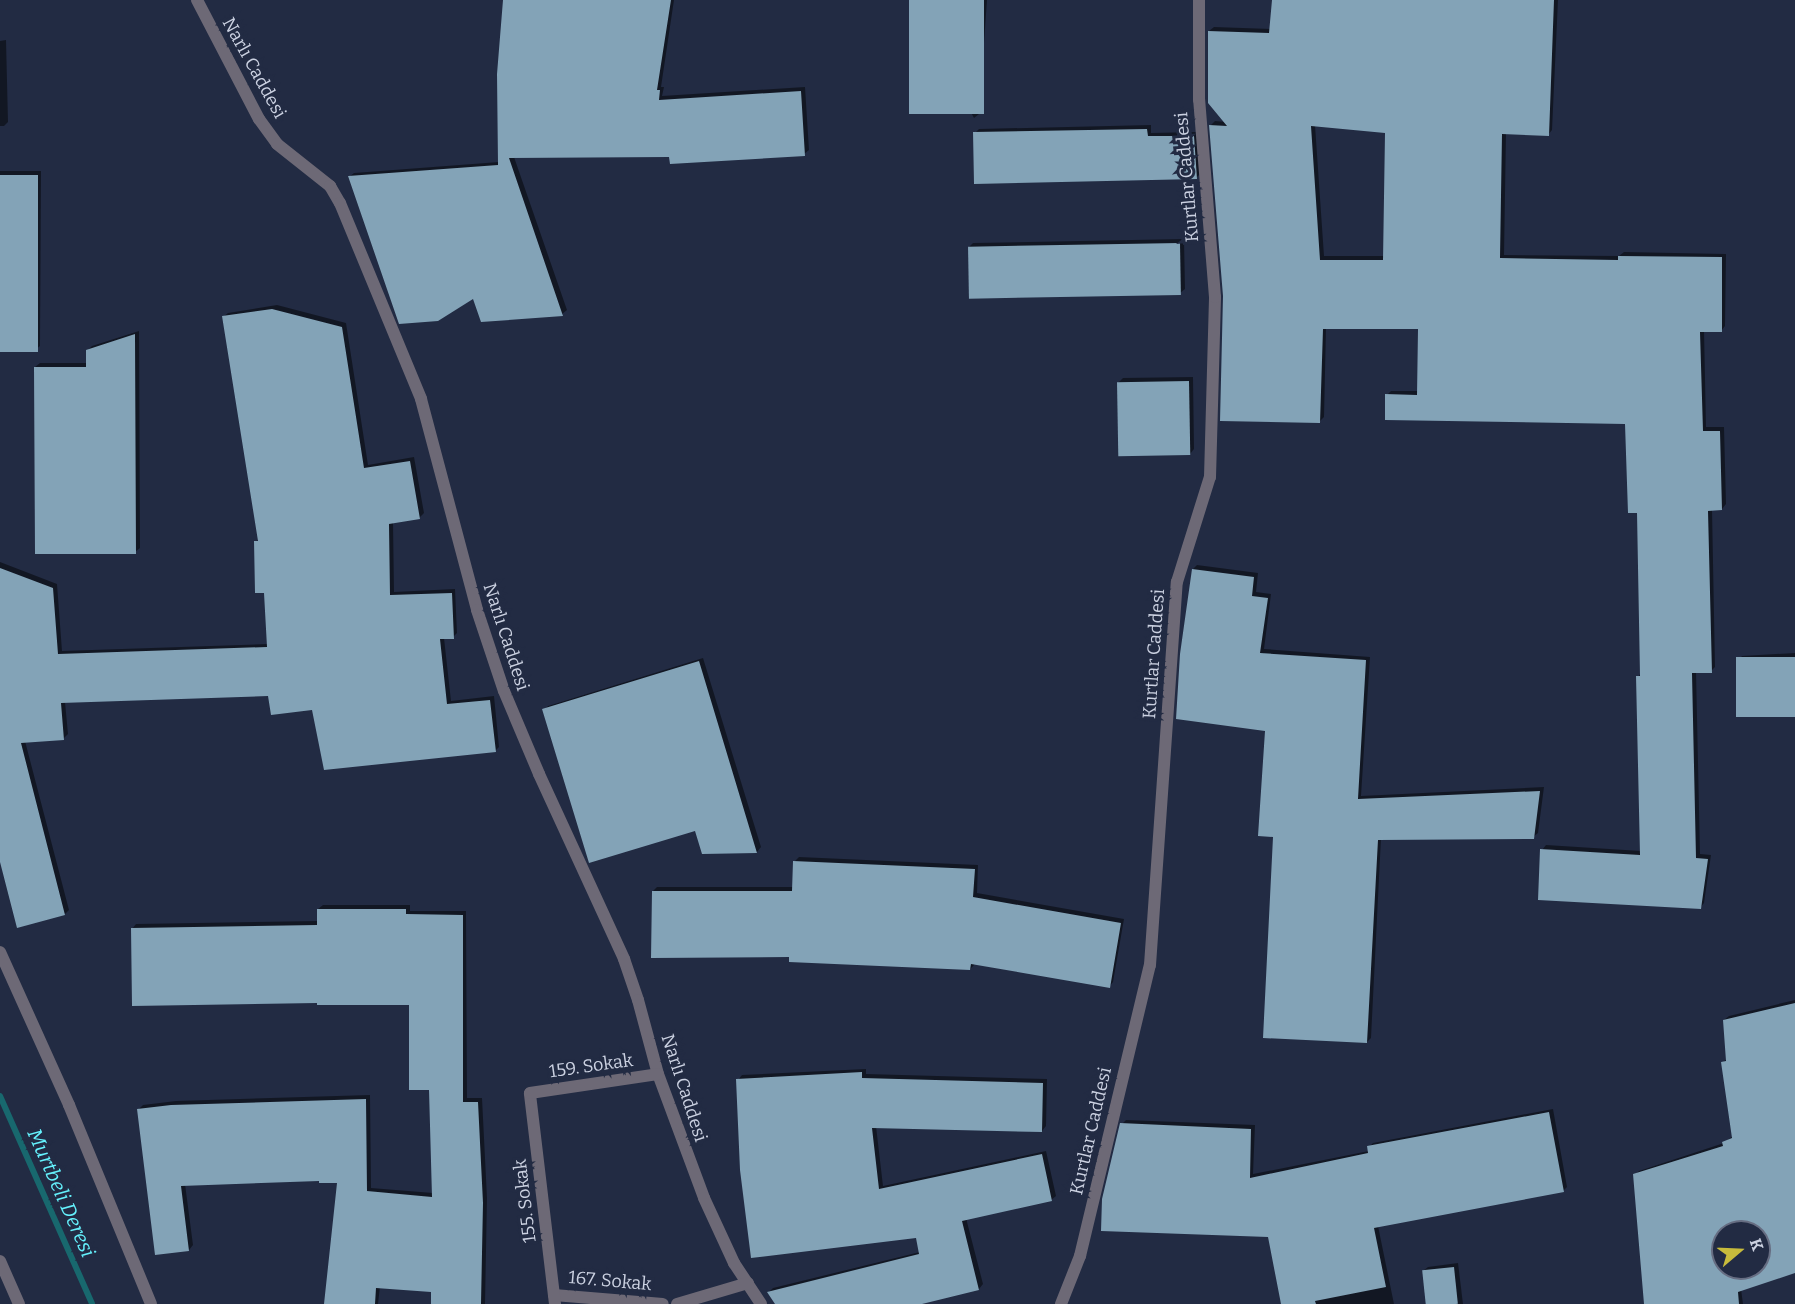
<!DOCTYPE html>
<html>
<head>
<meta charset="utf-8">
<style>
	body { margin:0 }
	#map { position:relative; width:1795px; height:1304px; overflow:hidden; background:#222b43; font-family:Bitter,serif }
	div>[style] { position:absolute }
	.shadow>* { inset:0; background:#0007 }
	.stream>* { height:6px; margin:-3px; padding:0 3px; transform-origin:3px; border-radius:3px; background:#18686e }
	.building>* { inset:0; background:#83a3b7; transform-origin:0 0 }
	.minor>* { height:12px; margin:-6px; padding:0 6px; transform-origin:6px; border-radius:6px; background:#6d6976 }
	span { translate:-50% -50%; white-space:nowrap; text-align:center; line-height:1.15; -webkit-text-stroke:6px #222b43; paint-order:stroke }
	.street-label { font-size:18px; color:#cbd1e1 }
	.water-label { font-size:20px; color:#65f2fd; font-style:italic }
	.north { position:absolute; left:1711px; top:1220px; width:60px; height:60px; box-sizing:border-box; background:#222b43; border:2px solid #666d82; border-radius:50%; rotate:71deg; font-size:16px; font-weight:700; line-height:24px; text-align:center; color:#cbd1e1 }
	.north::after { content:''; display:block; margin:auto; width:21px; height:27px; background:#c7bb3c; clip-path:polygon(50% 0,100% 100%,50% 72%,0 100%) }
</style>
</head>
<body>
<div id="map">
	<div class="shadow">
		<i style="clip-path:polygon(504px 0,674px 0,661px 87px,664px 87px,662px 96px,805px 87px,809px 150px,804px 154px,514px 157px,567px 310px,562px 314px,482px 320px,474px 297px,349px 177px,354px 173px,499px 162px)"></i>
		<i style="clip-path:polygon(911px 0,987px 0,979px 114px,974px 118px)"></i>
		<i style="clip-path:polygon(evenodd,1273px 0,1558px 0,1552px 130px,1548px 135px,1506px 133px,1504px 255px,1619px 256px,1624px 252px,1726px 254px,1725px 326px,1721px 331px,1704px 330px,1706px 427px,1724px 427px,1726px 504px,1722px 509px,1712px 509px,1715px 667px,1711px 671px,1696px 671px,1700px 854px,1711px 855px,1704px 903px,1700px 908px,1542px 850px,1546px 845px,1641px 851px,1638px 677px,1642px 672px,1638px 511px,1627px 422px,1387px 395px,1391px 391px,1418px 391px,1419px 328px,1326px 328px,1324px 417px,1320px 421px,1225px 296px,1211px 125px,1215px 121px,1226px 122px,1209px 31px,1214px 27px,1271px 29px,1273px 0,1315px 125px,1386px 132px,1385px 256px,1324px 256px,1315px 125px)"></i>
		<i style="clip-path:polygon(6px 40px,8px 122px,4px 126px,0 126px,0 41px)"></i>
		<i style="clip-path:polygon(1151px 125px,1151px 133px,1197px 132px,1201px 173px,1197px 177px,975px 133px,979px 129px)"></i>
		<i style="clip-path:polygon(0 171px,41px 171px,40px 346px,35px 350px,0 350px)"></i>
		<i style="clip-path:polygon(1184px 239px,1185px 289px,1180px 293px,969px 247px,973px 243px)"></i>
		<i style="clip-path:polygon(277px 305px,346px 323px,368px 465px,414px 457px,424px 513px,419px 518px,393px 522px,394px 592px,455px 589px,457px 633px,453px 637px,444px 638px,451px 701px,494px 696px,499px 747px,495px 751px,313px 708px,270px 695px,65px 702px,68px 734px,64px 738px,25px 741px,69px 910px,65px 914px,0 858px,0 562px,57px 584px,62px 651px,268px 644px,266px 592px,256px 542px,259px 539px,223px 317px,228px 313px)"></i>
		<i style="clip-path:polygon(139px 331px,140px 548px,135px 552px,35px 367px,40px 363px,88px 363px,88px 350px,92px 346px)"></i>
		<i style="clip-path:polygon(1193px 377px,1194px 449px,1190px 454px,1118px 383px,1123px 378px)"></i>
		<i style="clip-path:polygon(1197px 565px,1258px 573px,1256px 592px,1271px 594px,1264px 649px,1370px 657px,1361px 796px,1544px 787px,1538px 833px,1533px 837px,1381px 838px,1371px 1038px,1367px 1042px,1274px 836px,1266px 730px,1193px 569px)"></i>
		<i style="clip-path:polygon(1795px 653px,1795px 715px,1738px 661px,1742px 656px)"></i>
		<i style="clip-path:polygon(703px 658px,761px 847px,757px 852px,703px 852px,696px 829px,544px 710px,548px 706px)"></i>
		<i style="clip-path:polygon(799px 857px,978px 865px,977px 893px,1124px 919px,1113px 982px,1109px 987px,975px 964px,970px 969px,791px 956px,653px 891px,657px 887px,793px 887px,794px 862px)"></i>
		<i style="clip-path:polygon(323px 905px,410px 905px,410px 911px,466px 911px,467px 1098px,482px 1098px,487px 1198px,485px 1304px,432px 1304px,432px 1291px,380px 1286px,378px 1304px,326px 1304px,338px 1182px,321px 1179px,185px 1184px,193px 1245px,189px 1250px,139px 1109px,143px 1105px,176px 1101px,370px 1095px,371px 1188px,433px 1193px,431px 1089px,410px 1004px,319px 1001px,132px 929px,136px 924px,318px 921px,318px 909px)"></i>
		<i style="clip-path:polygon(evenodd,1795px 1000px,1795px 1271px,1741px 1289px,1743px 1304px,1645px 1304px,1635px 1175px,1639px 1171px,1724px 1143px,1733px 1136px,1722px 1063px,1727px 1059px,1724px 1020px,1729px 1016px,1795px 1000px,1723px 1232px,1759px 1232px,1759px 1268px,1723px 1268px,1723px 1232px)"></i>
		<i style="clip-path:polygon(866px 1069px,866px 1074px,1047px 1079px,1046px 1126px,1042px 1131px,876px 1126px,883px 1186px,1046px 1151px,1056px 1196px,1051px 1200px,966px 1218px,983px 1284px,979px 1289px,916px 1304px,777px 1304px,769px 1292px,773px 1288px,920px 1252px,917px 1236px,738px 1080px,742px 1075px)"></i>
		<i style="clip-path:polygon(1553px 1109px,1567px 1187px,1563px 1191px,1378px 1226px,1394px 1304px,1283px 1304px,1269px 1236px,1122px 1124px,1126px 1120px,1255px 1125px,1253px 1174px,1369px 1151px,1369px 1147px,1373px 1143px)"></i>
		<i style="clip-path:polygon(1458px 1263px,1463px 1304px,1427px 1304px,1423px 1271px,1428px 1267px)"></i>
	</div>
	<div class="stream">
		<i style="left:0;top:1096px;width:227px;rotate:66.1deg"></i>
	</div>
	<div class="building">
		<i style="clip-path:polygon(503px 0,671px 0,657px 90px,660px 90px,659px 100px,801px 91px,805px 156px,670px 164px,669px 157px,509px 158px,563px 316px,481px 322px,473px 299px,438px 321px,399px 324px,348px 176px,498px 165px,497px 74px)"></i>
		<i style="left:909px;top:0;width:75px;height:114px"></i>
		<i style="clip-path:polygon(evenodd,1272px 0,1554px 0,1549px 136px,1502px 134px,1500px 258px,1618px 260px,1618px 256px,1722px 257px,1722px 332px,1700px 332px,1703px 431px,1720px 431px,1722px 510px,1708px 511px,1712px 673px,1692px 673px,1696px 858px,1708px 859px,1701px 909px,1538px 900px,1540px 849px,1640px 855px,1636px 676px,1640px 676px,1637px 513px,1628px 513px,1625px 424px,1385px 420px,1385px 394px,1417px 395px,1418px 329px,1323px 329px,1320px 423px,1220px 421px,1223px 296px,1209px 125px,1227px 126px,1208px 103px,1208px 31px,1269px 33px,1272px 0,1311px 126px,1385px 133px,1383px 260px,1320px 260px,1311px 126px)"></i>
		<i style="clip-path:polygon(1147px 129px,1148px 136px,1194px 136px,1197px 179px,974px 184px,973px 132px)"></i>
		<i style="left:0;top:175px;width:38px;height:177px"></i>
		<i style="left:1180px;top:243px;width:52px;height:212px;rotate:89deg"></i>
		<i style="clip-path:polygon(272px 309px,342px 327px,364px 468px,410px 461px,420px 519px,389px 524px,390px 595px,452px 593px,454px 639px,440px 639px,447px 704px,490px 700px,496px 752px,324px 770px,312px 710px,271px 715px,268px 696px,61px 703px,64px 740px,21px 743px,65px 915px,17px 928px,0 862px,0 568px,53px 588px,58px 654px,267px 647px,264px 593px,255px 593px,254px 541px,258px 541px,222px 316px)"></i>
		<i style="clip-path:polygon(135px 334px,136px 554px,35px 554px,34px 367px,86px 367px,86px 350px)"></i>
		<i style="left:1189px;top:381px;width:74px;height:72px;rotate:89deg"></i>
		<i style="clip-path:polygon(1192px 569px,1254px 577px,1252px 596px,1268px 598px,1260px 653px,1366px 660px,1358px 799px,1540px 791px,1534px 839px,1378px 840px,1367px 1043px,1263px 1038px,1273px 837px,1258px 836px,1265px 731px,1176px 719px,1180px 654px)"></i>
		<i style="left:1795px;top:657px;width:60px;height:59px;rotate:90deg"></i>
		<i style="clip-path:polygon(699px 661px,757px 853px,702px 854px,695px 831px,589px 863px,542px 709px)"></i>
		<i style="clip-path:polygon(793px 861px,975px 869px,973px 897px,1121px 923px,1110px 988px,971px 964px,970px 970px,789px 962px,789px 957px,651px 958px,652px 891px,792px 891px)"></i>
		<i style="clip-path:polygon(317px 909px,406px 909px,406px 914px,463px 915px,463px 1102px,478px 1102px,483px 1203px,481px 1304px,431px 1304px,431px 1292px,376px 1288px,375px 1304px,324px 1304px,337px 1183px,319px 1183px,319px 1181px,181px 1186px,189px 1251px,155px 1255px,137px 1109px,171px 1105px,366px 1099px,367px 1191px,432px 1197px,429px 1090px,409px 1090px,409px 1005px,317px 1005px,317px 1003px,132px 1006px,131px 928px,317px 925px)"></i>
		<i style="clip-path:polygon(evenodd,1795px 1003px,1795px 1273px,1738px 1292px,1739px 1304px,1644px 1304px,1633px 1174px,1723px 1146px,1722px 1142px,1732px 1138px,1721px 1062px,1726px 1061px,1723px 1020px,1795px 1003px,1723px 1232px,1759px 1232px,1759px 1268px,1723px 1268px,1723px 1232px)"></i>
		<i style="clip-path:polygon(862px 1072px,862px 1078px,1043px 1083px,1042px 1132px,872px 1128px,879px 1189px,1042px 1154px,1052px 1201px,962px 1221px,979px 1290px,922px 1304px,775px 1304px,767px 1292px,919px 1254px,916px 1238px,751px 1258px,740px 1170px,736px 1079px)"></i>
		<i style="clip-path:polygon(1549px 1112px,1564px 1192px,1374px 1228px,1386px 1287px,1315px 1301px,1316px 1304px,1281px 1304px,1268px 1237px,1101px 1231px,1102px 1199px,1120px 1123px,1251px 1129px,1250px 1178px,1368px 1153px,1367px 1146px)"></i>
		<i style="left:1454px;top:1267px;width:37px;height:32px;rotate:84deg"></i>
	</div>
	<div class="minor">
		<i style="left:197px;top:0;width:134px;rotate:62.5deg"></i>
		<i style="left:259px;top:119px;width:31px;rotate:54deg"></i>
		<i style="left:277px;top:144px;width:68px;rotate:38.4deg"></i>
		<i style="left:330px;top:186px;width:20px;rotate:60deg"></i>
		<i style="left:340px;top:203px;width:212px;rotate:67.5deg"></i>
		<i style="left:421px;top:399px;width:218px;rotate:75.1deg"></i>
		<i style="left:477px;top:610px;width:85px;rotate:71.6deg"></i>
		<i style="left:504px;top:691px;width:90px;rotate:67.1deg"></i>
		<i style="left:539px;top:774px;width:204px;rotate:65.3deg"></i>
		<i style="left:624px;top:959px;width:43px;rotate:71.1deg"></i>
		<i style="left:638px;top:1000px;width:77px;rotate:74.9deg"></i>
		<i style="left:658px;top:1074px;width:132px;rotate:69.6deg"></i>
		<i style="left:704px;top:1198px;width:72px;rotate:65.2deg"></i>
		<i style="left:734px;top:1263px;width:49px;rotate:56.6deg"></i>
		<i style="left:0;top:952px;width:168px;rotate:65.7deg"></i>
		<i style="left:69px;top:1105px;width:215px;rotate:67.6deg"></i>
		<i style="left:0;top:1261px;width:47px;rotate:66.2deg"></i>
		<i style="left:554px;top:1295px;width:109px;rotate:4.7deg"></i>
		<i style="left:555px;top:1304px;width:212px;rotate:-96.8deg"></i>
		<i style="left:530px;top:1093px;width:129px;rotate:-8.4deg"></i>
		<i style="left:677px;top:1304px;width:74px;rotate:-16.5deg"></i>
		<i style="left:1061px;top:1304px;width:52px;rotate:-68.4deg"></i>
		<i style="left:1080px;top:1256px;width:299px;rotate:-76.5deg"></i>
		<i style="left:1150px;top:965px;width:384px;rotate:-86deg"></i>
		<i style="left:1177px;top:582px;width:110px;rotate:-72.6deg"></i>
		<i style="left:1210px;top:477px;width:180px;rotate:-88.4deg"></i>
		<i style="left:1215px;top:297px;width:198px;rotate:-94.6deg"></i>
		<i style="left:1199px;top:100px;width:100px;rotate:-90deg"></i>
	</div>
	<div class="street-label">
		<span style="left:254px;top:68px;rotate:61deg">Narlı Caddesi</span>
		<span style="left:1187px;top:177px;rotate:-95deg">Kurtlar Caddesi</span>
		<span style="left:506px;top:637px;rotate:72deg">Narlı Caddesi</span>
		<span style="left:1154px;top:654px;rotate:-86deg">Kurtlar Caddesi</span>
		<span style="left:591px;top:1066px;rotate:-8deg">159. Sokak</span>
		<span style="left:684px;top:1088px;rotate:72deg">Narlı Caddesi</span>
		<span style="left:1091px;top:1131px;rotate:-77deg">Kurtlar Caddesi</span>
		<span style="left:525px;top:1201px;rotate:-97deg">155. Sokak</span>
		<span style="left:610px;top:1281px;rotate:5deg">167. Sokak</span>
	</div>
	<div class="water-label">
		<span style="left:61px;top:1193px;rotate:66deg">Murtbeli Deresi</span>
	</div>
	<div class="north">K</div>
</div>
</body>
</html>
